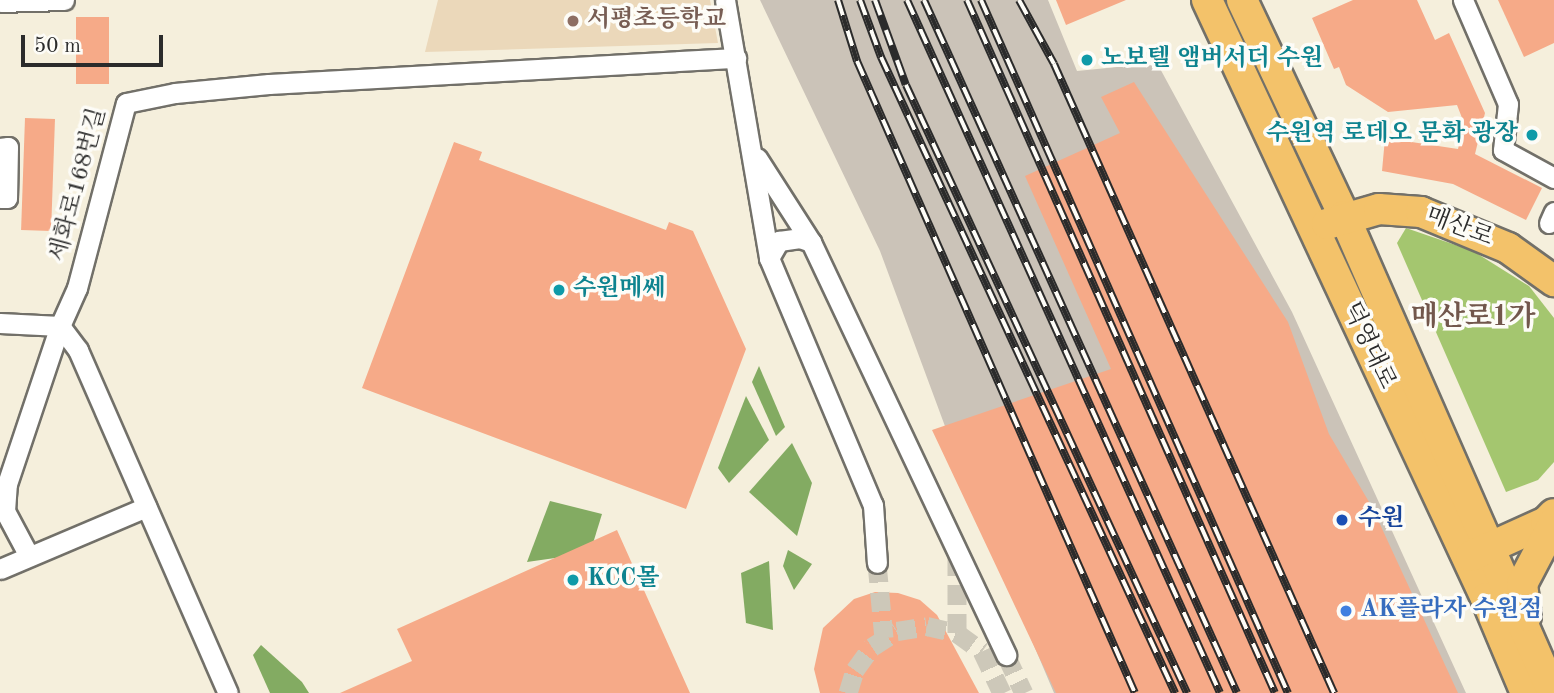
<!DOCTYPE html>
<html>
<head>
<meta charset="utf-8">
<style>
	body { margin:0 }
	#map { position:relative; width:1554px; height:693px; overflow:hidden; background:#f5efdc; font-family:"Old Standard TT","Noto Serif KR",serif }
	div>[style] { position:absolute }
	.built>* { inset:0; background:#ebd8ba }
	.industrial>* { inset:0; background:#cbc3b8 }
	.green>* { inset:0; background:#a4c66f }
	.forest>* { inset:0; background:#83ab62 }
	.building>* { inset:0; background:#f6aa88; transform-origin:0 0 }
	.street-tunnel>* { height:19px; margin-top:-9.5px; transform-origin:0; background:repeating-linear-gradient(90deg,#cdc8b9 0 19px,transparent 0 29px) }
	.roads { filter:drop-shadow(2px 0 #727069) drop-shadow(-2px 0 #727069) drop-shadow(0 2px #727069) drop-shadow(0 -2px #727069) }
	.street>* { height:19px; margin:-9.5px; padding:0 9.5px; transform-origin:9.5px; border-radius:9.5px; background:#fff }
	.primary>* { height:30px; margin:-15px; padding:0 15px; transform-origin:15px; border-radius:15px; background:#f3c26a }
	.rail>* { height:8px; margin-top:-4px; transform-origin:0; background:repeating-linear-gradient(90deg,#fdfcf7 0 16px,#2b2b2b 0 32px); box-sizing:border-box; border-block:2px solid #2b2b2b }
	.dots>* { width:19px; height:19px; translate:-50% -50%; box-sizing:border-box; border:4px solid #fdfcf7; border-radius:50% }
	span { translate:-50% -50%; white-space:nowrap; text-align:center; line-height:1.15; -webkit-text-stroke:7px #fdfcf7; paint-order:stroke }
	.education-label { font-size:24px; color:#785e54; font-weight:700 }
	.left { translate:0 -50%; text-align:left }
	.culture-label { font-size:24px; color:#0d838f; font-weight:700 }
	.right { translate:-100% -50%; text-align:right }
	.street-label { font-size:24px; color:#2b2b2b }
	.transit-label { font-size:24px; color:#164399; font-weight:700 }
	.shop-label { font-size:24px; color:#366cbe; font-weight:700 }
	.quarter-label { font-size:28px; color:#72574c; font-weight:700 }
	.scale { position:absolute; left:21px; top:35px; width:142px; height:32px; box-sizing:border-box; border:4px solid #2b2b2b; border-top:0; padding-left:9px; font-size:21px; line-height:24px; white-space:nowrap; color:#2b2b2b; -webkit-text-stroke:5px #fdfcf7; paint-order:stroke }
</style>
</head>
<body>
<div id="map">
	<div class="built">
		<i style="clip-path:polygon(438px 0,710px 0,718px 43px,425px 52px)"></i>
	</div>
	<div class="industrial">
		<i style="clip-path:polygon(760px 0,1048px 0,1077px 71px,1157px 63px,1292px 312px,1466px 693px,1054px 693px,972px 499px,880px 251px)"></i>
	</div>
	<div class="green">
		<i style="clip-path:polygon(1406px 228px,1473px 251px,1529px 286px,1554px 318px,1554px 462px,1538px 480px,1506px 492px,1397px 243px)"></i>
	</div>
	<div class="forest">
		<i style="clip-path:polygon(759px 366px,785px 427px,776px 436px,752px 382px)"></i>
		<i style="clip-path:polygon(746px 396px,769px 440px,729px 483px,718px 468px)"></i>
		<i style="clip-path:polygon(792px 443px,812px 483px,797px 536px,749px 492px)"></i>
		<i style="clip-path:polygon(550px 501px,602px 514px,590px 553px,527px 562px)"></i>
		<i style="clip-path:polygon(788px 550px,812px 564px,794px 590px,783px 566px)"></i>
		<i style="clip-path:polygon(769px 561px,773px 630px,746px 623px,741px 573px)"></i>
		<i style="clip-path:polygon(261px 645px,302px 682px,309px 693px,270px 693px,253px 655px)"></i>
	</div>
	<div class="building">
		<i style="clip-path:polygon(1056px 0,1126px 0,1066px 25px)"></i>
		<i style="clip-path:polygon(1353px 0,1417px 0,1435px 40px,1449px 33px,1485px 113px,1475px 154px,1542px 188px,1526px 220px,1453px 184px,1382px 171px,1385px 138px,1458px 149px,1464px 123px,1457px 105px,1388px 112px,1346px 85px,1339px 67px,1334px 69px,1312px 18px)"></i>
		<i style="clip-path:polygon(1498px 0,1554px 0,1554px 43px,1524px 57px)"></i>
		<i style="left:76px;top:17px;width:33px;height:67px"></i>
		<i style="clip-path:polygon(1134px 82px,1288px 322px,1329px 434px,1372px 507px,1458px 693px,1056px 693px,932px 430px,1111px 369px,1025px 176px,1120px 133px,1101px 97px)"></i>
		<i style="left:25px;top:118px;width:30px;height:112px;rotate:2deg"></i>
		<i style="clip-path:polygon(454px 142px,482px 152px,479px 160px,666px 230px,669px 222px,693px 231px,746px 349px,686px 509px,362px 388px)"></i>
		<i style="clip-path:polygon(617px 530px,690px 693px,340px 693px,412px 661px,397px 629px)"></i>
		<i style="clip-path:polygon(875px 592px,898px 593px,920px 600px,937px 615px,979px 693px,820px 693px,814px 669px,823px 628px,854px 599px)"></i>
	</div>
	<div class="street-tunnel">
		<i style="left:877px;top:563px;width:75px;rotate:84.7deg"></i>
		<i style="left:957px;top:633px;width:82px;rotate:-90deg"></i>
		<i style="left:1006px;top:655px;width:42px;rotate:64.7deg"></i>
		<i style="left:848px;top:693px;width:24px;rotate:-73deg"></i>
		<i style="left:855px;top:670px;width:29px;rotate:-54deg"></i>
		<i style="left:872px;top:647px;width:30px;rotate:-33deg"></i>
		<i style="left:897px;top:631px;width:30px;rotate:-9deg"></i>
		<i style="left:927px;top:626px;width:31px;rotate:13deg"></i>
		<i style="left:957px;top:633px;width:31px;rotate:36deg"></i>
		<i style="left:982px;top:651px;width:47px;rotate:64.5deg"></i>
	</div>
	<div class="roads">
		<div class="street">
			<i style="left:725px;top:0;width:262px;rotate:80.3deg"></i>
			<i style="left:769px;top:258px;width:268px;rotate:67.2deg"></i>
			<i style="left:873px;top:505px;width:58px;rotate:86.1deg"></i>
			<i style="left:1463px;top:0;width:113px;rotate:66.6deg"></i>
			<i style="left:1508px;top:104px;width:46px;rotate:96.2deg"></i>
			<i style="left:1503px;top:150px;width:58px;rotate:28.8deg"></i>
			<i style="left:0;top:2px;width:64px;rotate:-1.8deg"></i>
			<i style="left:0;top:148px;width:8px;rotate:-7deg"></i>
			<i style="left:8px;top:147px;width:51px;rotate:91.1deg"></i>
			<i style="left:7px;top:198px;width:7px;rotate:180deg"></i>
			<i style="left:757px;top:158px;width:100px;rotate:57.3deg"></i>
			<i style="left:811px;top:242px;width:457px;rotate:64.7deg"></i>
			<i style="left:1549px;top:223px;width:12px;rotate:-66deg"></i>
			<i style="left:769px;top:258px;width:20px;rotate:-60deg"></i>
			<i style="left:779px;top:241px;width:21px;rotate:-8deg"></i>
			<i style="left:800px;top:238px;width:12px;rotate:20deg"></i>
			<i style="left:0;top:323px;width:60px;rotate:2.9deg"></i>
			<i style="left:60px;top:326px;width:42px;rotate:-65.9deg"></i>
			<i style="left:77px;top:288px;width:191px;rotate:-75.2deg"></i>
			<i style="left:126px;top:103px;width:50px;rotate:-11.5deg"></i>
			<i style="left:175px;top:93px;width:94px;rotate:-5.5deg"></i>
			<i style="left:269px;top:84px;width:468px;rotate:-3.2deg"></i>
			<i style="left:60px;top:326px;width:30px;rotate:53deg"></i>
			<i style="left:78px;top:350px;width:374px;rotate:66.4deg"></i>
			<i style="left:29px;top:556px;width:51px;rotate:-118.1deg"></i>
			<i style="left:5px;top:511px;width:27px;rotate:-86deg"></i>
			<i style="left:7px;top:484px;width:167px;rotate:-71.5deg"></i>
			<i style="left:0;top:569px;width:159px;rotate:-23deg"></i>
		</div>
		<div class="primary">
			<i style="left:1207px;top:0;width:660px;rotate:64.99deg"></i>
			<i style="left:1486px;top:598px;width:103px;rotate:67.2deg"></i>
			<i style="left:1242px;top:0;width:239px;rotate:64.7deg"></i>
			<i style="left:1344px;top:216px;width:521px;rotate:66.34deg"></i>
			<i style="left:1327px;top:224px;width:54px;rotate:-16.1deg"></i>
			<i style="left:1379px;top:209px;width:42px;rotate:4.1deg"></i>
			<i style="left:1421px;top:212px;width:94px;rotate:22.5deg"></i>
			<i style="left:1508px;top:248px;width:57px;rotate:35.7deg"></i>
			<i style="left:1471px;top:556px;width:82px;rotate:-24.4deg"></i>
			<i style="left:1546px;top:522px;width:11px;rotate:-45deg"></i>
			<i style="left:1526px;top:616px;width:32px;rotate:-97deg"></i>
			<i style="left:1522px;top:584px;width:69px;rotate:-62.3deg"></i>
		</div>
	</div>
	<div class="rail">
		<i style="left:838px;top:0;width:64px;rotate:72.7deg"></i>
		<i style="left:857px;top:61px;width:690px;rotate:66.26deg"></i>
		<i style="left:860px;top:0;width:61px;rotate:69.8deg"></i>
		<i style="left:881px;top:57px;width:701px;rotate:65.19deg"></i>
		<i style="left:875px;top:0;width:90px;rotate:70deg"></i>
		<i style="left:906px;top:85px;width:670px;rotate:65.19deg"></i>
		<i style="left:907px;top:0;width:760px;rotate:65.69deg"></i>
		<i style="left:924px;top:0;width:760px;rotate:65.69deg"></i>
		<i style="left:967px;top:0;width:758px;rotate:66.04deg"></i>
		<i style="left:981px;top:0;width:758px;rotate:66.11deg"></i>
		<i style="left:1019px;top:0;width:73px;rotate:61.3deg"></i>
		<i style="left:1054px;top:64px;width:689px;rotate:66deg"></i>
	</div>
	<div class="dots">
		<i style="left:573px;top:21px;background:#8d6e63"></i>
		<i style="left:1087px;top:60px;background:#0f9aa8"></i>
		<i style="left:1532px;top:135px;background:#0f9aa8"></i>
		<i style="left:559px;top:290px;background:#0f9aa8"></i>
		<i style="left:1342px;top:520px;background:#1a4fb4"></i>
		<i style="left:573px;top:580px;background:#0f9aa8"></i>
		<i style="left:1346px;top:611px;background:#3f7fe0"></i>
	</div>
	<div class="education-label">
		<span class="left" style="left:587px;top:21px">서평초등학교</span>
	</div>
	<div class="culture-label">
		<span class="left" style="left:1101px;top:60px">노보텔 앰버서더 수원</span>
		<span class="right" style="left:1518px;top:135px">수원역 로데오 문화 광장</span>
		<span class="left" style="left:573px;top:290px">수원메쎄</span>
		<span class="left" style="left:587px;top:580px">KCC몰</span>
	</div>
	<div class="street-label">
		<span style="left:79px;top:185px;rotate:-75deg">세화로168번길</span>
		<span style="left:1459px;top:228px;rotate:21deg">매산로</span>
		<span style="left:1368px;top:346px;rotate:65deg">덕영대로</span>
	</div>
	<div class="transit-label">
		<span class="left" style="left:1358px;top:520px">수원</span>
	</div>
	<div class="shop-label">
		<span class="left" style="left:1360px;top:611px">AK플라자 수원점</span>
	</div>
	<div class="quarter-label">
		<span style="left:1473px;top:318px">매산로1가</span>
	</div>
	<div class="scale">50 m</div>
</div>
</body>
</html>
